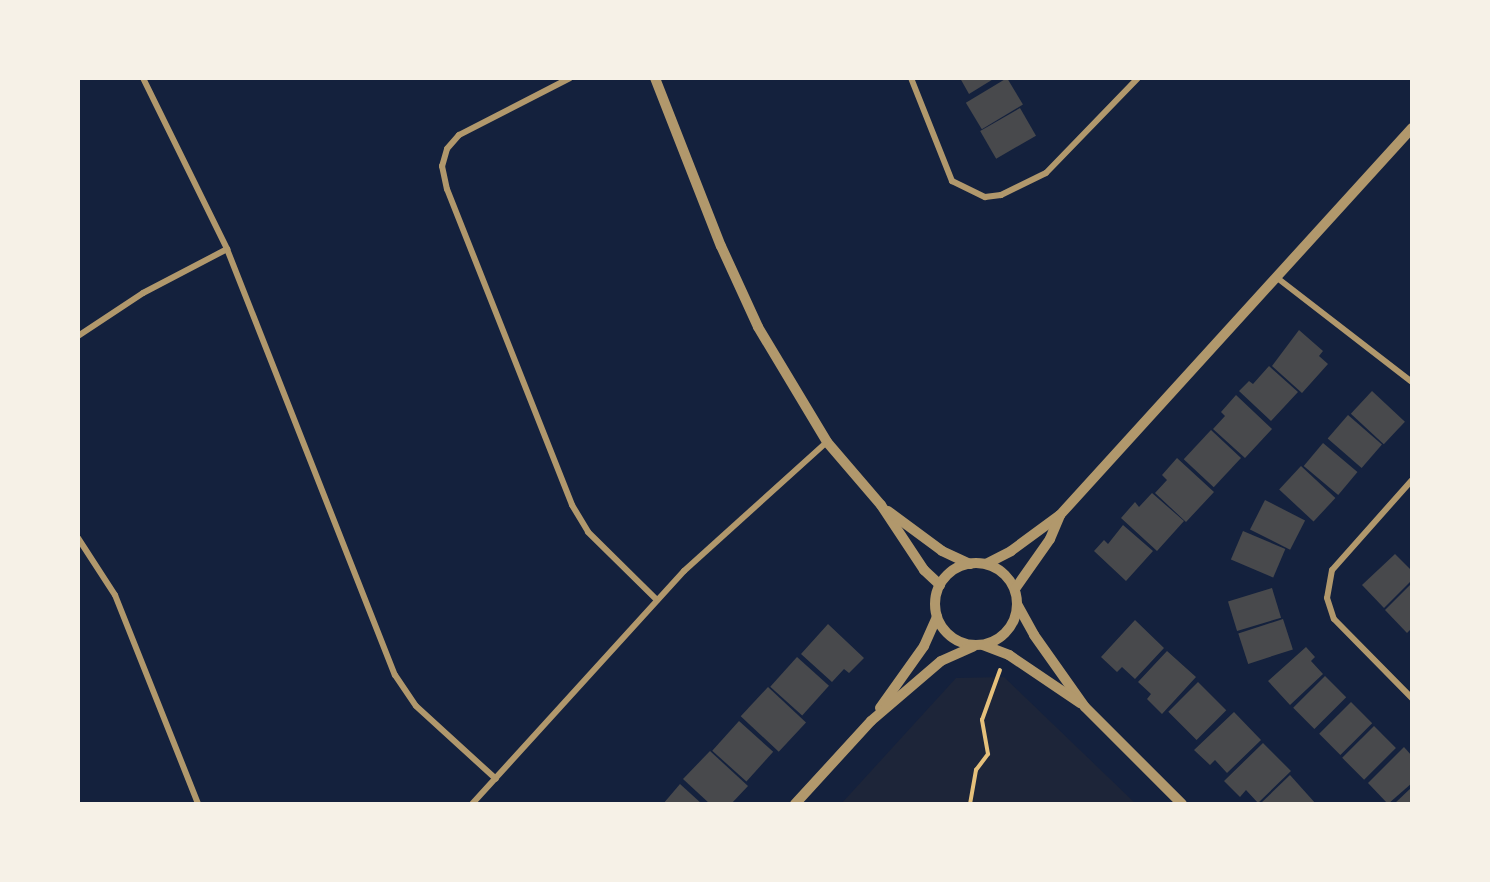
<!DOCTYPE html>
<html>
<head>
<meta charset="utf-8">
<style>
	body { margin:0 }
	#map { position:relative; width:1490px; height:882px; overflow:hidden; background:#14213d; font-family:Figtree,sans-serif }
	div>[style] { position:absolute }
	.green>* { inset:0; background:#1d2539 }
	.building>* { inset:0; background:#48494c; transform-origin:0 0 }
	.path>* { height:4px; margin:-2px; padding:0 2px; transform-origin:2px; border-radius:2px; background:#e5c07b }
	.minor>* { height:6px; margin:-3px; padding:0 3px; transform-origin:3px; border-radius:3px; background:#b1986c }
	.tertiary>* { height:10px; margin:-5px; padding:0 5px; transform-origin:5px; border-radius:5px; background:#b1986c }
	.tertiary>.ring { margin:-5px; padding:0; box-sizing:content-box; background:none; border:10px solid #b1986c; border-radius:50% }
	span { translate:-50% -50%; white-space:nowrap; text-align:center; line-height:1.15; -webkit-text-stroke:4.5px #f6f1e7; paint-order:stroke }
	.frame { position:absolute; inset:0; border:80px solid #f6f1e7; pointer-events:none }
</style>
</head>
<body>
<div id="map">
	<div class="green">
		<i style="clip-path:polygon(1004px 677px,1136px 804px,841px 804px,956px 678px)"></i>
	</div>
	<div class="building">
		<i style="clip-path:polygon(960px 78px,995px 78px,969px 94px)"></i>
		<i style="left:1007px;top:78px;width:31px;height:48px;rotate:59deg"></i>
		<i style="left:1020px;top:108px;width:32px;height:46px;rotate:60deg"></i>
		<i style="clip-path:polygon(1299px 330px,1323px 351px,1319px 356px,1328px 364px,1302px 393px,1272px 366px)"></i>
		<i style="clip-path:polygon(1269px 366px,1298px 392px,1271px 421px,1239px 391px,1249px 381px,1253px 384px)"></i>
		<i style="left:1372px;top:391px;width:45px;height:31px;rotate:43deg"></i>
		<i style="clip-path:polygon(1236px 395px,1272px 429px,1245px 458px,1213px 429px,1225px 416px,1221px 412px)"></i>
		<i style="left:1348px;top:415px;width:45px;height:31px;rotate:41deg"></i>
		<i style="left:1211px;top:430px;width:41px;height:40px;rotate:43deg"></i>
		<i style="left:1323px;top:443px;width:45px;height:30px;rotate:40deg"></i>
		<i style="clip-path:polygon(1177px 458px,1214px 492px,1186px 522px,1155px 493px,1167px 480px,1162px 475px)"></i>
		<i style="left:1301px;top:466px;width:47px;height:32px;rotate:43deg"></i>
		<i style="clip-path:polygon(1152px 493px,1184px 521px,1157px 551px,1121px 518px,1135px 502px,1139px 507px)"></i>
		<i style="left:1265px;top:500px;width:45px;height:33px;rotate:27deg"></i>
		<i style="clip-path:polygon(1123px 525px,1153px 551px,1126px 581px,1094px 551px,1104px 540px,1108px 544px)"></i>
		<i style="left:1243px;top:531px;width:46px;height:31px;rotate:23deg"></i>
		<i style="clip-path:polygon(1395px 554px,1412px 571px,1412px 580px,1384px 608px,1362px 585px)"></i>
		<i style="clip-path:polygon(1412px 583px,1412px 628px,1407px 633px,1385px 610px)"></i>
		<i style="left:1272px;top:588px;width:31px;height:46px;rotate:73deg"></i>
		<i style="left:1283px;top:619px;width:32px;height:47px;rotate:72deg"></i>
		<i style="clip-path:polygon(1135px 620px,1164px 648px,1135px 679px,1122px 667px,1117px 672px,1101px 657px)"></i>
		<i style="clip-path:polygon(828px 624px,864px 658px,849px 673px,844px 669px,832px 682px,801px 654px)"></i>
		<i style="clip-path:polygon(1306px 647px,1315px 657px,1311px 661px,1323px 674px,1290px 705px,1268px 681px)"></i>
		<i style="clip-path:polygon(1167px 651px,1196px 677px,1162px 714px,1147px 699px,1151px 694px,1138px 682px)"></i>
		<i style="left:797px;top:657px;width:43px;height:40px;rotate:42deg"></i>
		<i style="left:1325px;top:676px;width:30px;height:45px;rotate:45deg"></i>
		<i style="left:1198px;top:682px;width:40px;height:42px;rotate:45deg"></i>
		<i style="left:768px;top:687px;width:52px;height:40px;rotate:43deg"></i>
		<i style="left:1351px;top:702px;width:30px;height:45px;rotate:45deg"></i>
		<i style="clip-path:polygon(1234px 712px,1261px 740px,1227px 773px,1215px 760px,1210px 765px,1194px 750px)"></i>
		<i style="left:739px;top:721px;width:46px;height:40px;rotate:42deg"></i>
		<i style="left:1374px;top:726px;width:31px;height:45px;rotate:45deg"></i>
		<i style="clip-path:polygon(1263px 743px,1291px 771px,1258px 803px,1246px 790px,1240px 797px,1224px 781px)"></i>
		<i style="clip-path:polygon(1404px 747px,1412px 756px,1412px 783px,1388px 804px,1368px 783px)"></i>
		<i style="clip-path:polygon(710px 751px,748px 786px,731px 804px,710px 804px,683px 779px)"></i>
		<i style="clip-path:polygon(1290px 775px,1316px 804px,1260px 804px)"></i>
		<i style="clip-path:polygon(680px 784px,702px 804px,663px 804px)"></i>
		<i style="clip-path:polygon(1412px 787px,1412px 804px,1394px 804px)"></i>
	</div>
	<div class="path">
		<i style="left:970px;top:804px;width:35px;rotate:-80deg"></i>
		<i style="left:976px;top:770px;width:20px;rotate:-53deg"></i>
		<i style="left:988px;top:754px;width:35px;rotate:-100deg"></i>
		<i style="left:982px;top:720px;width:53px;rotate:-70.2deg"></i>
	</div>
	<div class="minor">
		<i style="left:143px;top:78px;width:191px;rotate:63.8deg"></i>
		<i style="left:227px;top:249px;width:458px;rotate:68.5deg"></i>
		<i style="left:395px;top:675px;width:37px;rotate:56deg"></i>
		<i style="left:416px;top:706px;width:108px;rotate:42.4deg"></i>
		<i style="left:570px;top:78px;width:125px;rotate:152.8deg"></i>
		<i style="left:459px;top:135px;width:18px;rotate:131deg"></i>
		<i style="left:447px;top:149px;width:18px;rotate:106deg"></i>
		<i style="left:442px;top:166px;width:24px;rotate:78deg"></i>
		<i style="left:447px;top:189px;width:340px;rotate:68.4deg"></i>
		<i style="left:572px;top:505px;width:31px;rotate:59deg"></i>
		<i style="left:588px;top:532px;width:97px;rotate:44.6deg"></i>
		<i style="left:911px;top:78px;width:111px;rotate:68.3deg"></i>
		<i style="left:952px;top:181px;width:37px;rotate:26deg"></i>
		<i style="left:985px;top:197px;width:16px;rotate:-7deg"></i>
		<i style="left:1001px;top:195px;width:50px;rotate:-26.1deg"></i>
		<i style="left:1046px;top:173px;width:132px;rotate:-45.9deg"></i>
		<i style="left:1276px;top:277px;width:172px;rotate:37.7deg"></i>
		<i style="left:78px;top:336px;width:78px;rotate:-33.5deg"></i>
		<i style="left:143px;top:293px;width:95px;rotate:-27.6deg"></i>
		<i style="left:1412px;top:480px;width:120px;rotate:131.6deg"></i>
		<i style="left:1332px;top:570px;width:28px;rotate:100deg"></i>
		<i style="left:1327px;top:598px;width:22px;rotate:72deg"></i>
		<i style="left:1334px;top:619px;width:111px;rotate:45.4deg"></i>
		<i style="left:78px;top:538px;width:68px;rotate:57deg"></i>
		<i style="left:115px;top:595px;width:225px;rotate:68.3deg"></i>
		<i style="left:472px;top:804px;width:315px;rotate:-47.7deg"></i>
		<i style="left:684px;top:571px;width:193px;rotate:-42.1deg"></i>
	</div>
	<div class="tertiary">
		<i style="left:655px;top:78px;width:180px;rotate:68.6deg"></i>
		<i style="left:721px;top:246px;width:89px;rotate:65.4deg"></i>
		<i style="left:758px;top:327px;width:134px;rotate:59deg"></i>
		<i style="left:827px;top:442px;width:83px;rotate:49.4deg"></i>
		<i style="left:881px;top:505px;width:78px;rotate:56.5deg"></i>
		<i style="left:924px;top:570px;width:22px;rotate:43deg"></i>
		<i style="left:888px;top:511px;width:67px;rotate:36.5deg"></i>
		<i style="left:942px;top:551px;width:31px;rotate:25deg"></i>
		<i class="ring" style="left:935px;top:563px;width:72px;height:72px"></i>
		<i style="left:986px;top:564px;width:28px;rotate:-27deg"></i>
		<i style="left:1011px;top:551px;width:61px;rotate:-36.3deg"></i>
		<i style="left:1060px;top:515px;width:523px;rotate:-47.71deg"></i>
		<i style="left:1015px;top:589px;width:61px;rotate:-55deg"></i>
		<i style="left:1050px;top:539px;width:26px;rotate:-67deg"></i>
		<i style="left:1017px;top:604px;width:35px;rotate:61deg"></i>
		<i style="left:1034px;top:635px;width:88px;rotate:54.7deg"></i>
		<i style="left:1085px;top:707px;width:137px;rotate:45deg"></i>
		<i style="left:983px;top:645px;width:28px;rotate:21deg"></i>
		<i style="left:1009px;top:655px;width:86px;rotate:34.1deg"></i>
		<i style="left:880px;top:708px;width:76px;rotate:-54.6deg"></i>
		<i style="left:924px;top:646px;width:32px;rotate:-66deg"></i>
		<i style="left:795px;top:804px;width:113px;rotate:-47.5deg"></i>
		<i style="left:871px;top:721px;width:92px;rotate:-40.6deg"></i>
		<i style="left:941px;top:661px;width:35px;rotate:-24deg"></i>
	</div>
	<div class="frame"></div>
</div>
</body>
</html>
